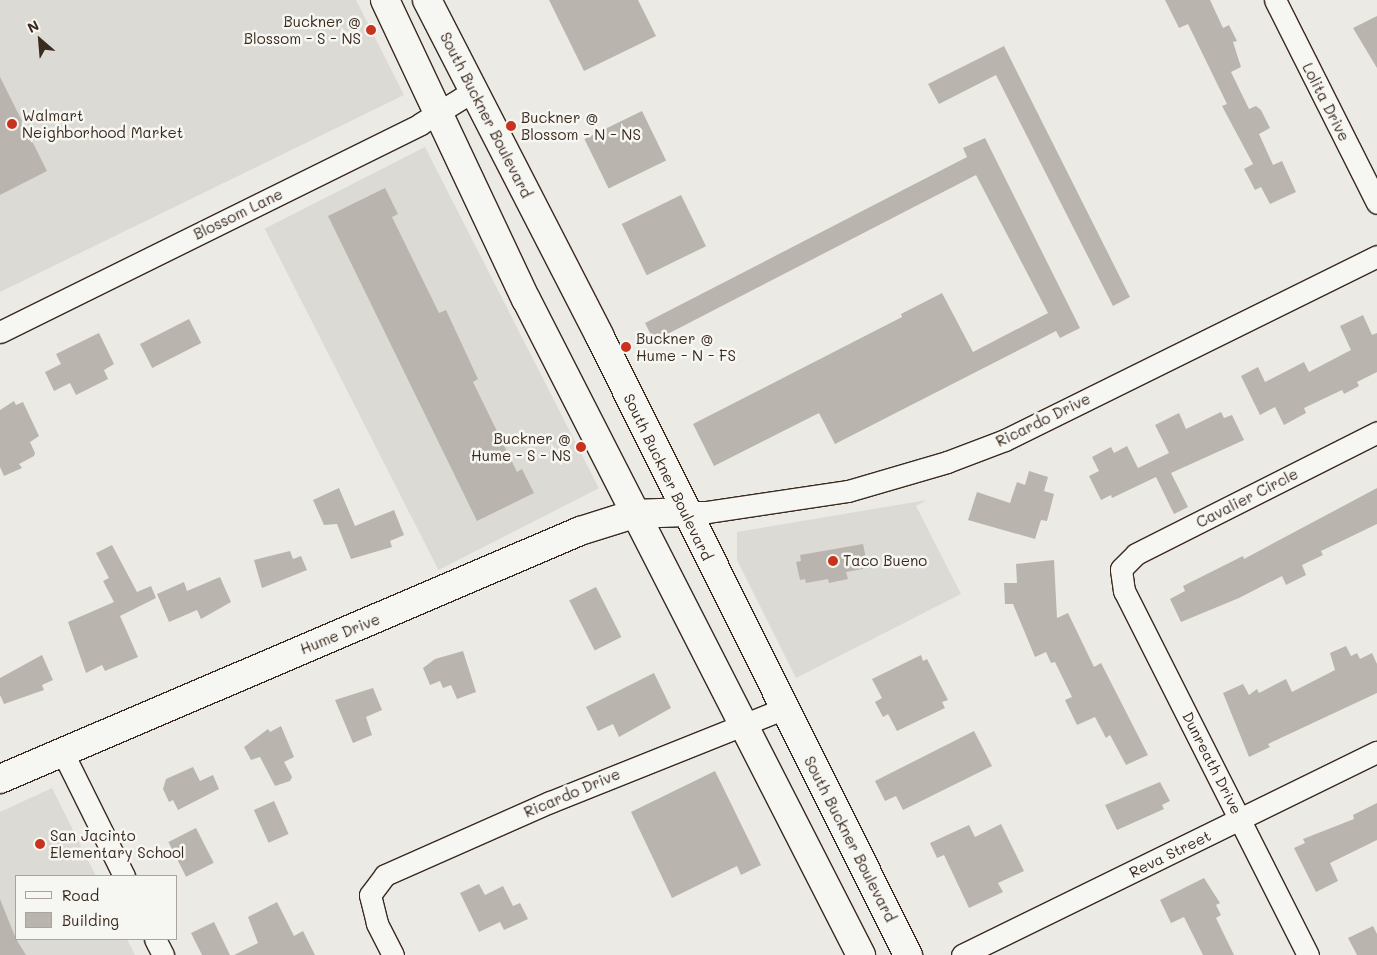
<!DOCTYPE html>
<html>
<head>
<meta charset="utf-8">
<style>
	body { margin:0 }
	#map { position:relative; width:1377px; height:955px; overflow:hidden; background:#ebeae5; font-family:Mali,sans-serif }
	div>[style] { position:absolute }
	.built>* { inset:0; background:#dcdad4; transform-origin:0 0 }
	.building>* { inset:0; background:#bab4ae; transform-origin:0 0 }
	.roads { filter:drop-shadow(1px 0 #3b2a1e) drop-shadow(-1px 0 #3b2a1e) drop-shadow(0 1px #3b2a1e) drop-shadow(0 -1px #3b2a1e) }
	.street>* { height:21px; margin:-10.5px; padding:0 10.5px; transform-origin:10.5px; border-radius:10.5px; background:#f6f6f2 }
	.secondary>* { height:28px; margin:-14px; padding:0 14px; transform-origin:14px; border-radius:14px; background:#f6f6f2 }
	.primary>* { height:28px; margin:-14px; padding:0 14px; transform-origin:14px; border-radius:14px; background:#f6f6f2 }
	.dots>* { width:14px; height:14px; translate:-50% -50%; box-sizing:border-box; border:2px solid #f6f6f2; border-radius:50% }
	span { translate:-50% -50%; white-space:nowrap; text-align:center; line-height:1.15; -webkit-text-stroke:5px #f6f6f2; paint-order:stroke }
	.poi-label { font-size:15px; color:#3b2a1e }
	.right { translate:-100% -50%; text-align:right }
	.left { translate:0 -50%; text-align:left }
	.street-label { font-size:15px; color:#3b2a1e }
	.legend { position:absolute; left:15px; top:875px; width:162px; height:65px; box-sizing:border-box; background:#f6f6f2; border:1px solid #aba49d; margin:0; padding:6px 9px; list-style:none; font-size:15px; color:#3b2a1e }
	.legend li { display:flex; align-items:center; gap:10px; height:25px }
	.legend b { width:25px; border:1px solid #aba49d }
	.north { position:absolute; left:15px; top:15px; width:50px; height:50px; -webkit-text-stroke:4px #f6f6f2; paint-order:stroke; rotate:333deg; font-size:14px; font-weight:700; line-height:20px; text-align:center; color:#3b2a1e }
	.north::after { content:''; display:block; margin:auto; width:18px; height:22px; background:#3b2a1e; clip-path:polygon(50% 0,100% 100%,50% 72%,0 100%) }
</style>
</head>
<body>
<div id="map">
	<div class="built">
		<i style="clip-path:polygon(0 0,356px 0,404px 95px,0 292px)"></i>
		<i style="left:425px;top:147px;width:383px;height:180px;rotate:63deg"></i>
		<i style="clip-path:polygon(927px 500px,916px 506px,961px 594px,796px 678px,737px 560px,737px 532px)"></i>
		<i style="clip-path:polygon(52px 788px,96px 876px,16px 876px,16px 939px,127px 939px,135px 955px,0 955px,0 812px)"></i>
	</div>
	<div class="building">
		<i style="clip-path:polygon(549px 0,638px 0,656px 36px,584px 71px)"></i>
		<i style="clip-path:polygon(1165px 0,1210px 0,1223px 28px,1229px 25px,1237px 41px,1233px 42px,1241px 67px,1231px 72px,1249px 109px,1256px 106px,1261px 110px,1270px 128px,1259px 134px,1273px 165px,1282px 161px,1296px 192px,1270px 204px,1261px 187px,1255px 190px,1244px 169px,1253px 164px,1222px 106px,1227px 104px,1188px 24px,1179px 28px)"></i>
		<i style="clip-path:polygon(1377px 16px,1377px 68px,1353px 28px)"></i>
		<i style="clip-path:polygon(1004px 46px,1130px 297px,1113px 306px,996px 75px,939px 104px,928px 84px)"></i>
		<i style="clip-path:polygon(0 77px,47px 171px,0 195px)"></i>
		<i style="left:642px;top:111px;width:55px;height:64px;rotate:64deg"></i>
		<i style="clip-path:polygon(985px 138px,1080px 328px,1060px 338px,1056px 331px,835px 444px,819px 413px,714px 466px,693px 424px,902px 317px,901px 314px,942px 293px,973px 352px,1048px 313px,976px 175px,654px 341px,645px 323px,967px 157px,963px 148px)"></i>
		<i style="clip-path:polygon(385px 188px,398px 214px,392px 217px,439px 313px,446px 310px,478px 379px,473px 382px,517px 472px,522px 469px,534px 493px,477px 521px,328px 216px)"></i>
		<i style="left:681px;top:195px;width:57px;height:66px;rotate:64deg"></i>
		<i style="clip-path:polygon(1363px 315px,1372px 335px,1377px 333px,1377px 372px,1357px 382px,1359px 386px,1344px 394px,1342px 390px,1304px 408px,1306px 413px,1284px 425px,1275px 407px,1260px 415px,1241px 376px,1258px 367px,1265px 382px,1304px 362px,1309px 372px,1351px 350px,1340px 326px)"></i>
		<i style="left:189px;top:319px;width:27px;height:55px;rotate:63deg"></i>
		<i style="clip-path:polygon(99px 333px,114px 364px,104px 370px,108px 379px,76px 395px,70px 383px,54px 391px,45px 372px,61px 364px,56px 354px)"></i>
		<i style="clip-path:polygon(14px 401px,16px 405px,23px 402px,39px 436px,30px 442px,35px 453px,34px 456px,19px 464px,22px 468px,4px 476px,0 467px,0 410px)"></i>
		<i style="clip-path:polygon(1221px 412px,1224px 418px,1232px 415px,1244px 440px,1171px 473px,1188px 507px,1174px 514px,1156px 477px,1112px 498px,1111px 495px,1101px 500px,1089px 476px,1099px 471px,1092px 457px,1111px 447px,1114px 453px,1127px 446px,1138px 468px,1169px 453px,1155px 425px,1179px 413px,1186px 429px)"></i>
		<i style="clip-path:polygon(1029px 471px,1048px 477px,1044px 491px,1054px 494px,1047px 521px,1041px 520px,1035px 539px,968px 520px,977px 492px,1010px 503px,1017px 482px,1025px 485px)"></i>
		<i style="clip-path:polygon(339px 488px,355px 526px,394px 510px,404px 535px,390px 541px,392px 547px,351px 559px,337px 524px,324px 525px,313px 500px)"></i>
		<i style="clip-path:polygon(1377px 488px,1377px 524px,1321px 551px,1323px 555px,1302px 565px,1306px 575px,1286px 585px,1282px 576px,1239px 598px,1181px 622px,1170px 599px,1185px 591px,1183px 586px,1243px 556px,1244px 559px)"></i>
		<i style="clip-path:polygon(863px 544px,868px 568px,846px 572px,848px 579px,829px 583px,828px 579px,806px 583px,805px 579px,800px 580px,796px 562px,801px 561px,800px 555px)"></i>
		<i style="clip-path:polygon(112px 545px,137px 592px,151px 586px,156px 598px,120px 616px,138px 657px,105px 671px,102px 665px,86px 673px,68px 622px,114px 602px,103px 581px,109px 578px,96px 553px)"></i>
		<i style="clip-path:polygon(290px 551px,293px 559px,301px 556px,307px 570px,262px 588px,254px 560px)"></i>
		<i style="clip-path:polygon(1054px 560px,1057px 618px,1068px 613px,1094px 667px,1101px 663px,1148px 755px,1126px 765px,1110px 735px,1106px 738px,1095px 717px,1077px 725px,1065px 700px,1072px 697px,1055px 662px,1051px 663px,1046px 652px,1035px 657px,1013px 604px,1005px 604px,1004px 583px,1017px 583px,1016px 564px)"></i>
		<i style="clip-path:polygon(220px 577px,231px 602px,201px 619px,197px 610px,169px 622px,157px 594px,184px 582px,187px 591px)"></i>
		<i style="left:596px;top:587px;width:56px;height:30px;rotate:63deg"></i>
		<i style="clip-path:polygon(1346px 646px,1351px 656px,1357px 653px,1360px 659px,1372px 653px,1377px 664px,1377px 693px,1268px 744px,1270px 747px,1249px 757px,1223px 693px,1243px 684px,1249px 695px,1257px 689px,1259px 693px,1286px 679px,1292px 692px,1335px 670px,1330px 653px)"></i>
		<i style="clip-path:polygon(463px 651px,476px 692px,457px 699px,451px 685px,443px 688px,440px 681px,430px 685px,423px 668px,435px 659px)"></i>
		<i style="clip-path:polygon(42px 655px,53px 680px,42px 685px,44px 690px,4px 704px,0 695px,0 678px)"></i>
		<i style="clip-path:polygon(921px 655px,923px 661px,927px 659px,948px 700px,942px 702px,945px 708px,897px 731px,888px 714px,883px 717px,875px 702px,882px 698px,872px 679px)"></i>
		<i style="clip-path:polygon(654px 673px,671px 708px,619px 737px,613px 724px,598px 731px,586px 707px)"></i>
		<i style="clip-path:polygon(373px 688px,382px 710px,366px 717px,372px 735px,353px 743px,335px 700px)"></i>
		<i style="clip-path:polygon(281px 726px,294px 757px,284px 762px,292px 777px,290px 781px,275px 786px,260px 757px,251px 760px,244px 747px,268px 729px,270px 732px)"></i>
		<i style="clip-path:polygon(974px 731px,992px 766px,903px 810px,896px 796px,885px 801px,875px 781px)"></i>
		<i style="clip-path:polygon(193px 767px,200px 781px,213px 775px,219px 789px,178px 810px,173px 800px,169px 802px,163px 789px,166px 779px)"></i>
		<i style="clip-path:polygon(715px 771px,761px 865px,741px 875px,737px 866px,672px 898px,631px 812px)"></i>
		<i style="clip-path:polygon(1160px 782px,1170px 801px,1162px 805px,1164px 809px,1117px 830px,1105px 805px)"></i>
		<i style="left:274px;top:801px;width:36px;height:22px;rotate:66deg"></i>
		<i style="clip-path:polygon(1377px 803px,1377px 840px,1330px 863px,1338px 881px,1316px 892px,1294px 848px,1305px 843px,1303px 839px,1354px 819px,1353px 815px)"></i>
		<i style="clip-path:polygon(1001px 824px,1024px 871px,998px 883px,1003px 892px,969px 908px,944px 855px,937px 858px,930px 843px,969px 825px,975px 837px)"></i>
		<i style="left:196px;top:828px;width:39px;height:31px;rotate:63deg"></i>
		<i style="clip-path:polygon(1204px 878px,1220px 903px,1216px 905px,1221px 915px,1216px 918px,1234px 955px,1203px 955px,1184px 917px,1171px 923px,1160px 900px)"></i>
		<i style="clip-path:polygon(479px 884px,485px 895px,503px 886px,513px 906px,520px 903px,528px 919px,504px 930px,500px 922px,479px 932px,460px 893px)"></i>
		<i style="clip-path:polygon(0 899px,16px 939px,26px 955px,0 955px)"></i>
		<i style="clip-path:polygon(277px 902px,294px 936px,303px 931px,315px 955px,234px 955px,258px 943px,248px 917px)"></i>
		<i style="clip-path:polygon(214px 922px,230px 955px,202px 955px,191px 933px)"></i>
		<i style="clip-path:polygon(1373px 926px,1377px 934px,1377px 955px,1357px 955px,1348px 938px)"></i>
	</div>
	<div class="roads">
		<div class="street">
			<i style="left:1275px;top:0;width:227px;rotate:63.3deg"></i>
			<i style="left:0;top:332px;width:469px;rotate:-26.3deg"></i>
			<i style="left:420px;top:124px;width:62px;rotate:-31.9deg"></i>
			<i style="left:686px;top:512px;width:21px"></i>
			<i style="left:707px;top:512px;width:143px;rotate:-8.5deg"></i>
			<i style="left:848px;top:491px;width:103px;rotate:-16.3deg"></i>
			<i style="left:947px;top:462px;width:62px;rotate:-20.8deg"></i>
			<i style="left:1005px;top:440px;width:415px;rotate:-26.3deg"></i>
			<i style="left:62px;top:751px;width:140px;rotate:63.6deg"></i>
			<i style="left:155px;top:939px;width:18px;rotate:63deg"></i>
			<i style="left:393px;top:955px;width:36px;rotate:-117deg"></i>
			<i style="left:377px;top:923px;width:29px;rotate:-104deg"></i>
			<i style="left:370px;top:895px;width:25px;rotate:-53deg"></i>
			<i style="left:385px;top:875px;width:180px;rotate:-23.9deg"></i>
			<i style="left:550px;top:802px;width:253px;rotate:-21.8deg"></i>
			<i style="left:962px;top:955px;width:462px;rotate:-26.1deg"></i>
			<i style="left:1308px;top:955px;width:408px;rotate:-116.8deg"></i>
			<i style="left:1124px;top:591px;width:22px;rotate:-98deg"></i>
			<i style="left:1121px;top:569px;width:21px;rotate:-45deg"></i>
			<i style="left:1136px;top:554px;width:270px;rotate:-26.8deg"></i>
		</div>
		<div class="secondary">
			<i style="left:0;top:779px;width:631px;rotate:-23.15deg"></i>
			<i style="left:580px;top:531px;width:57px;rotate:-17.5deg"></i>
			<i style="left:634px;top:514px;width:52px;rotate:-2.2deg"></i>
		</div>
		<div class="primary">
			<i style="left:385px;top:0;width:331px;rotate:64.8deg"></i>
			<i style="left:526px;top:299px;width:737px;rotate:62.95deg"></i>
			<i style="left:427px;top:0;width:377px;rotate:62.8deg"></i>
			<i style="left:599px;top:335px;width:693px;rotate:63.51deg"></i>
		</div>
	</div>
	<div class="dots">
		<i style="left:371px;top:30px;background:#c8321e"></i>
		<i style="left:12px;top:124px;background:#c8321e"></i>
		<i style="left:511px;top:126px;background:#c8321e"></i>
		<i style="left:626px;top:347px;background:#c8321e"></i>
		<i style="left:581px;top:447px;background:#c8321e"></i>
		<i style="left:833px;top:561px;background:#c8321e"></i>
		<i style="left:40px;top:844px;background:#c8321e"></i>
	</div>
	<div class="poi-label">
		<span class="right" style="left:361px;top:30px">Buckner @<br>Blossom - S - NS</span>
		<span class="left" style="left:22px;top:124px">Walmart<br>Neighborhood Market</span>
		<span class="left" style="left:521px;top:126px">Buckner @<br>Blossom - N - NS</span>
		<span class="left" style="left:636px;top:347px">Buckner @<br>Hume - N - FS</span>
		<span class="right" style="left:571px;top:447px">Buckner @<br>Hume - S - NS</span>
		<span class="left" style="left:843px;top:561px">Taco Bueno</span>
		<span class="left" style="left:50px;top:844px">San Jacinto<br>Elementary School</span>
	</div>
	<div class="street-label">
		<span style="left:1326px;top:102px;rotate:63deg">Lolita Drive</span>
		<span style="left:486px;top:115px;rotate:63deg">South Buckner Boulevard</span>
		<span style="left:238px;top:214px;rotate:-26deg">Blossom Lane</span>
		<span style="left:1043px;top:420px;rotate:-26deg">Ricardo Drive</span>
		<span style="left:668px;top:477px;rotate:64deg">South Buckner Boulevard</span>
		<span style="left:1247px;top:498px;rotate:-27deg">Cavalier Circle</span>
		<span style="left:340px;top:634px;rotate:-22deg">Hume Drive</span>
		<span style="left:1212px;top:763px;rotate:63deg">Dunreath Drive</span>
		<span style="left:572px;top:793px;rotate:-23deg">Ricardo Drive</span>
		<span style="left:850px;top:839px;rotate:63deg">South Buckner Boulevard</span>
		<span style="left:1170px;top:854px;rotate:-26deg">Reva Street</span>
	</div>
	<ul class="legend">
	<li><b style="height:6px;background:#f6f6f2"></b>Road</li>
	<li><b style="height:14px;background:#bab4ae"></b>Building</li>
	</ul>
	<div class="north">N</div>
</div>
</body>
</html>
